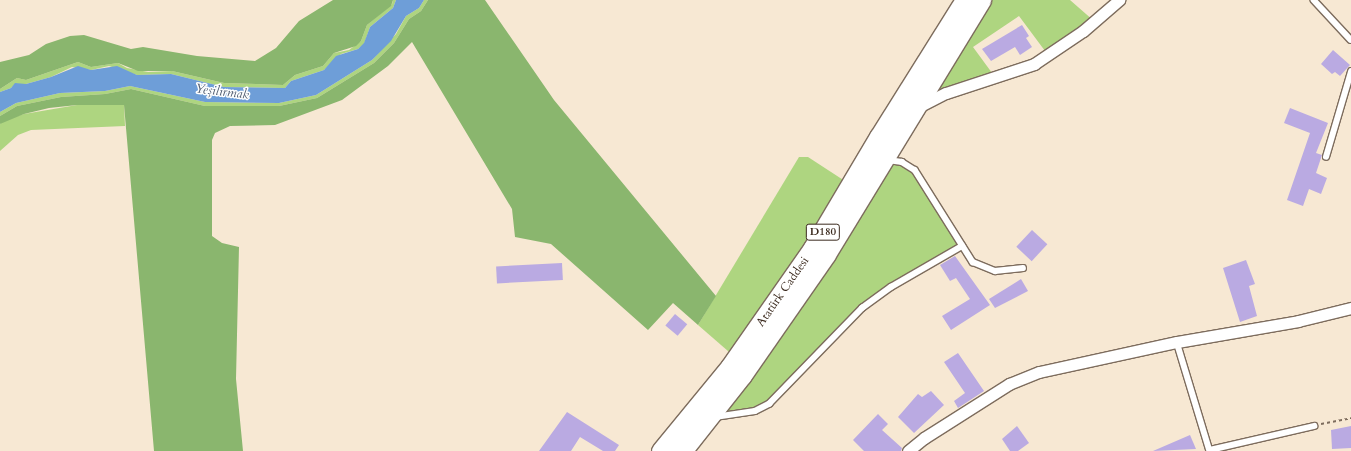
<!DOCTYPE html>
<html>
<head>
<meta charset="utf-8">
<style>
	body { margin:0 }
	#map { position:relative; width:1351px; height:451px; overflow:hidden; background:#f7e8d3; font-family:Cardo,serif }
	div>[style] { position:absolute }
	.green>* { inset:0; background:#aed580 }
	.forest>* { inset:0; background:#8ab66e }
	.water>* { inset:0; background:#6e9ed8 }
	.building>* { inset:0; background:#baaae2; transform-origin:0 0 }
	.path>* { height:2px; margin-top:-1px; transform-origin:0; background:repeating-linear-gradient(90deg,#7d6c5d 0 3px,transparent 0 6px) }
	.roads { filter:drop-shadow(1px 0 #7d6c5d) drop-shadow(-1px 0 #7d6c5d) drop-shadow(0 1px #7d6c5d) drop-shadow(0 -1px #7d6c5d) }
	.service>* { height:5.5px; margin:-2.75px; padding:0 2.75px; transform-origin:2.75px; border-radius:2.75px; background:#fff }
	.minor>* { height:11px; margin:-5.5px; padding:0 5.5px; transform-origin:5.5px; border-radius:5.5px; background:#fff }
	.trunk>* { height:19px; margin:-9.5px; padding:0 9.5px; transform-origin:9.5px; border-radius:9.5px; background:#fff }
	span { translate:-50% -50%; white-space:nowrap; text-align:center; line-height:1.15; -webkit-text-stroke:3px #fff; paint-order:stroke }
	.shield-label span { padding:1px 3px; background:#fff; border:1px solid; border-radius:3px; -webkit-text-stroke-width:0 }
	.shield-label { font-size:11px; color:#3b2a1e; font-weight:700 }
	.street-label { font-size:12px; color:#3b2a1e }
	.water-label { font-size:13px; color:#525e72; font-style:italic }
</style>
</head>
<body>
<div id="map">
	<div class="green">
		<i style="clip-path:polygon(393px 0,396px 0,393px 8px,370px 27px,364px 44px,358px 49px,341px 54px,324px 70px,291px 81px,285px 88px,224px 87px,171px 74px,137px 75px,109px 66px,91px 70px,72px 67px,51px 77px,26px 84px,15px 84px,11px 88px,0 92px,0 89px,17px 78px,26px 80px,78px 62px,91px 67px,118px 63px,127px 68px,148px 72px,172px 71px,224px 83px,283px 85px,295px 75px,323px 66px,334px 53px,349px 50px,361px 41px,367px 25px,392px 4px)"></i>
		<i style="clip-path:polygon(424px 0,428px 0,421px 11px,409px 19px,394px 43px,374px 63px,317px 98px,279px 106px,205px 106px,131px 89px,105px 94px,61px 97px,17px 106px,0 116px,0 112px,16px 103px,60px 93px,105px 91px,130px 86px,205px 102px,279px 103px,316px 95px,372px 60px,396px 34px,406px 16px,419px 8px)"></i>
		<i style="clip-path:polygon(981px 0,1070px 0,1094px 21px,1048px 55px,1019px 16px,973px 47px,995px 77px,912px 110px)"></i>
		<i style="clip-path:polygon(77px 105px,124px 105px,125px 126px,31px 130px,18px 135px,0 151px,0 124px,5px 120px,24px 114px)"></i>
		<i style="clip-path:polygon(799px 157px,808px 157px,851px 185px,736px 358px,698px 325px)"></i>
		<i style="clip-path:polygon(882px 160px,909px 165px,962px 246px,891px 287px,862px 308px,783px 390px,755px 411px,710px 417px)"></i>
	</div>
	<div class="forest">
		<i style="clip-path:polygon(333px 0,393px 0,391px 6px,367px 25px,361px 41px,356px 46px,334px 53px,323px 66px,295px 75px,283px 85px,224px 83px,172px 71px,138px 71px,118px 63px,91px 67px,78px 62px,26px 80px,17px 78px,0 89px,0 62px,29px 55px,46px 44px,70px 36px,84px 35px,131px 49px,143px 47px,197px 56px,255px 61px,276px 48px,299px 21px)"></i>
		<i style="clip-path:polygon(428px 0,485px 0,554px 100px,716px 296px,698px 325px,673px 303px,648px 330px,551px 244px,515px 237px,512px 209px,412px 42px,388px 66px,342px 100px,275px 125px,230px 126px,215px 133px,212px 140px,212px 236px,222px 243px,239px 247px,236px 379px,243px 451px,154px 451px,124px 105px,77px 105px,49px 108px,24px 114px,0 124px,0 116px,17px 106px,61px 97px,105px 94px,131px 89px,205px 106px,279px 106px,317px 98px,374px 63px,394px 43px,409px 19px,421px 11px)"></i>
	</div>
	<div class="water">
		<i style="clip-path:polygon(396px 0,424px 0,419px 8px,406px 16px,391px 41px,372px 60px,316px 95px,279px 103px,205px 102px,130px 86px,105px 91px,60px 93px,16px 103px,0 112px,0 92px,11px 88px,15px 83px,26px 84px,51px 77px,78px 66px,91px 70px,117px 66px,137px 75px,171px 74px,224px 87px,285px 88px,291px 81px,324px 70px,336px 56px,358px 49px,364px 43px,370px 27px,393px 8px)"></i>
	</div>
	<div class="building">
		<i style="clip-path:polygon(1022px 25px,1029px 36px,1026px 38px,1032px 47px,1020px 55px,1015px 47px,991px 61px,982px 49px)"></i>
		<i style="clip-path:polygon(1333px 50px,1350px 65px,1340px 76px,1335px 72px,1332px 74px,1321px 64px)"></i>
		<i style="clip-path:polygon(1290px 108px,1328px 123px,1316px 153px,1322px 155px,1316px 173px,1327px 178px,1321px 194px,1309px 189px,1303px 206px,1287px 200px,1310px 133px,1284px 123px)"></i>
		<i style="left:1032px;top:230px;width:21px;height:23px;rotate:43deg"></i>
		<i style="clip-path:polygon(955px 256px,990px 305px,951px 330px,942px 316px,970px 299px,956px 278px,950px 281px,940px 265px)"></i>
		<i style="clip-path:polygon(1246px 260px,1255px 284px,1249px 286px,1257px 316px,1240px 322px,1223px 268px)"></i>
		<i style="left:562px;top:263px;width:17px;height:66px;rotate:87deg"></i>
		<i style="clip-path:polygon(1021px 279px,1028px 291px,995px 308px,989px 299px)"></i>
		<i style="left:675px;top:314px;width:16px;height:15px;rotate:40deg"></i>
		<i style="clip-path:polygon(958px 353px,984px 391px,958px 408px,954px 401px,965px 393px,944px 362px)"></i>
		<i style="clip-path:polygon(931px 391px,944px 405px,914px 433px,898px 417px,918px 394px,922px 397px)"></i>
		<i style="clip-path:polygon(567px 412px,619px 445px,615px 451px,603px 451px,580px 437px,571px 451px,539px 451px)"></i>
		<i style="clip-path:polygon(878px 414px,888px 424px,882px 430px,902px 448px,901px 451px,864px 451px,853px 440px)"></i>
		<i style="clip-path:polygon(1017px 426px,1029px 443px,1018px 451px,1010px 451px,1002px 439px)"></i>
		<i style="clip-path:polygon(1351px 426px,1351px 448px,1332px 449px,1331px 430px)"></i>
		<i style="clip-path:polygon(1190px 435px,1196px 449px,1153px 451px)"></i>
	</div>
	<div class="path">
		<i style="left:1321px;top:424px;width:31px;rotate:-11deg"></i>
	</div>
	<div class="roads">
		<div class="service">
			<i style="left:1314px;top:0;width:54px;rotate:47.2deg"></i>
			<i style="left:1326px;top:157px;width:89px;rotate:-73.6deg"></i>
			<i style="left:888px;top:160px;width:14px;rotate:8deg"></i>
			<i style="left:902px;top:162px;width:15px;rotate:32deg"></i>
			<i style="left:915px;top:170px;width:109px;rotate:57.8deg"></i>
			<i style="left:973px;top:262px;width:24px;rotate:22deg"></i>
			<i style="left:995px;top:271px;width:28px;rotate:-6deg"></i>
			<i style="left:1177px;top:342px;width:114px;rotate:73.2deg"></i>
			<i style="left:715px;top:417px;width:40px;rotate:-8.5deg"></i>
			<i style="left:755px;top:411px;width:16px;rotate:-27deg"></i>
			<i style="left:769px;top:404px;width:134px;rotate:-45.9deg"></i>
			<i style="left:862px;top:308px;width:36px;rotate:-36deg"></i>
			<i style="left:891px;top:287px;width:82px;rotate:-30deg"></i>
			<i style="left:1210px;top:450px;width:107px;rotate:-13deg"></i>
		</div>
		<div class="minor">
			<i style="left:918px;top:107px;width:31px;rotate:-27deg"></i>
			<i style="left:946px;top:93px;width:93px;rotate:-18.2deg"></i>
			<i style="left:1034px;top:64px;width:59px;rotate:-34deg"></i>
			<i style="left:1083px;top:31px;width:48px;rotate:-40.7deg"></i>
			<i style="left:908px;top:451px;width:21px;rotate:-39deg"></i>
			<i style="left:924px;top:438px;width:101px;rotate:-32.4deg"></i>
			<i style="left:1009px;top:384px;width:32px;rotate:-22deg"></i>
			<i style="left:1039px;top:372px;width:141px;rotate:-12.3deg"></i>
			<i style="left:1177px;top:342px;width:123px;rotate:-9.8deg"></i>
			<i style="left:1298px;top:321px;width:55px;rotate:-13.8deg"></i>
		</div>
		<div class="trunk">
			<i style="left:661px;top:451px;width:109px;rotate:-50.6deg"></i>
			<i style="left:730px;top:367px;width:145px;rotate:-55.1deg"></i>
			<i style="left:813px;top:248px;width:129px;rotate:-59.3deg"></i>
			<i style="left:879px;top:137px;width:162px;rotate:-57.9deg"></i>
			<i style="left:682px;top:451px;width:97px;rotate:-51.7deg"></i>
			<i style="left:742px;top:375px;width:147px;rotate:-55.2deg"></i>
			<i style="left:826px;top:254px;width:298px;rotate:-58.6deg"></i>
		</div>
	</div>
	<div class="shield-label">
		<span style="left:823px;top:232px">D180</span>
	</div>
	<div class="street-label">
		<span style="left:783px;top:292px;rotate:-55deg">Atatürk Caddesi</span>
	</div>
	<div class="water-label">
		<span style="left:222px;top:92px;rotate:7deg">Yeşilırmak</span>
	</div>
</div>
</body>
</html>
